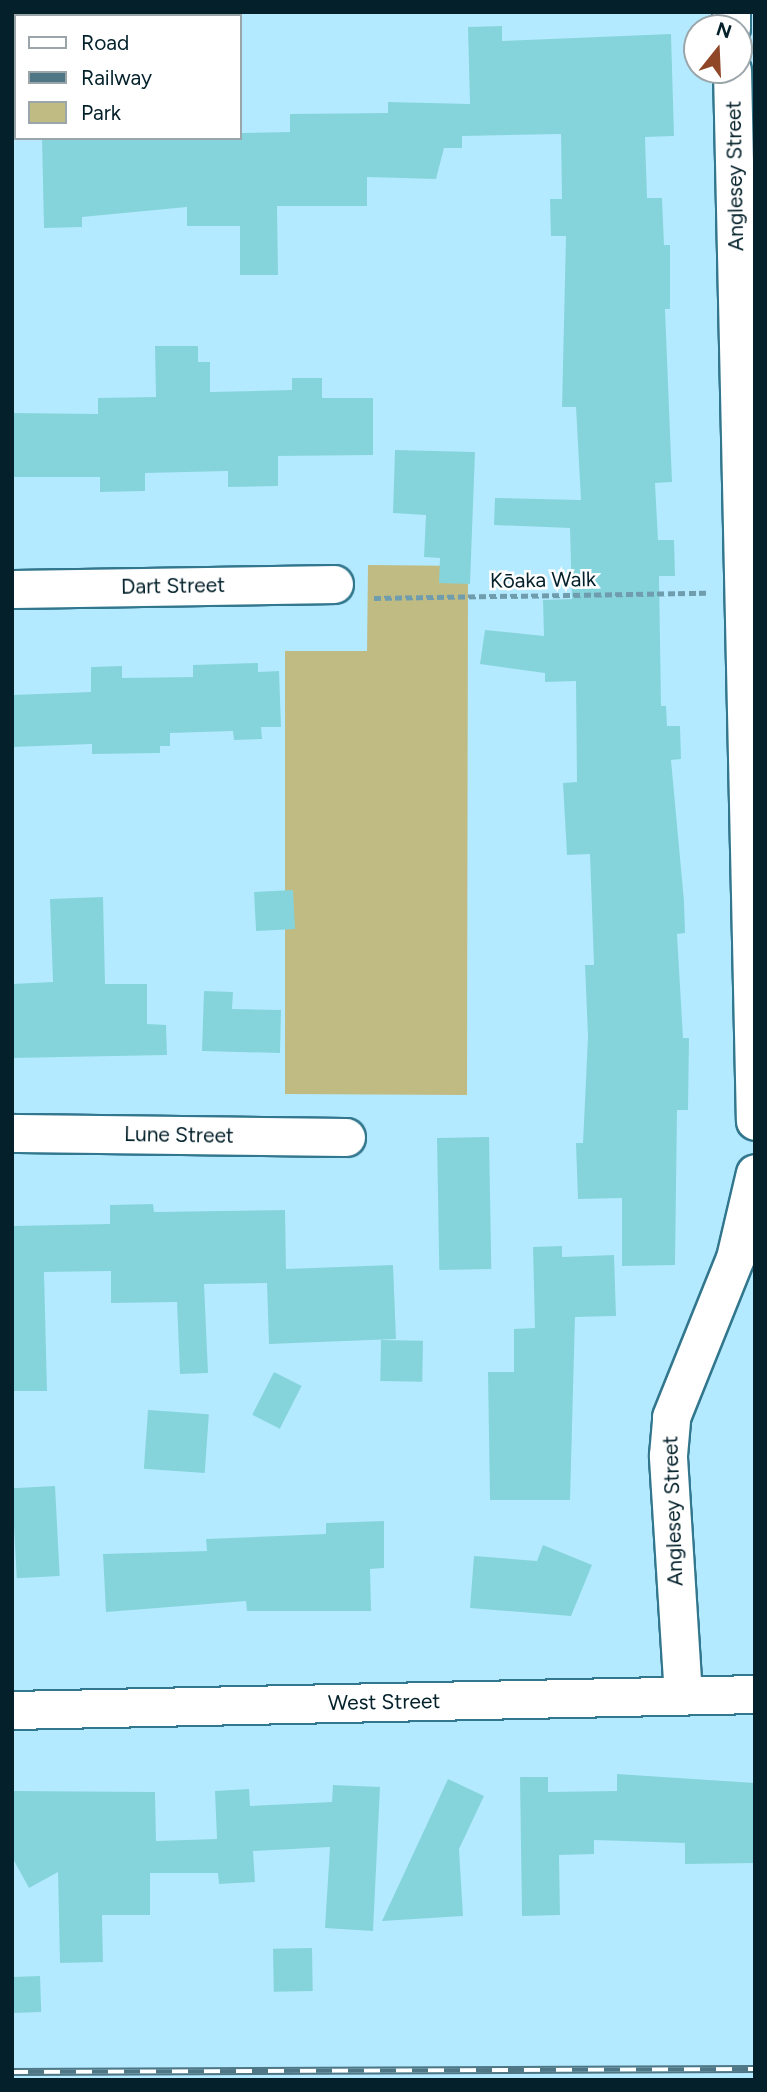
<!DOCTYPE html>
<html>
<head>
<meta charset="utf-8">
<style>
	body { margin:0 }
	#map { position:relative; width:767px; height:2092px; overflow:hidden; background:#b4eaff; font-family:Figtree,sans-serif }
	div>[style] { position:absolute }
	.green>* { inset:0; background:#c0bb83 }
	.building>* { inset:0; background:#86d4db; transform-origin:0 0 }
	.path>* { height:4.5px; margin-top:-2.25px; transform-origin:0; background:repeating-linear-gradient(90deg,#709dad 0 7px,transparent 0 10.5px) }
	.roads { filter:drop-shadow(2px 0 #32778e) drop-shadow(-2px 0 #32778e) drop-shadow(0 2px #32778e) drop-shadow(0 -2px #32778e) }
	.street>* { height:37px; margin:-18.5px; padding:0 18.5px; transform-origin:18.5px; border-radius:18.5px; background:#fff }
	.rail>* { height:8px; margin-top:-4px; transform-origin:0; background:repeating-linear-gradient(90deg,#fff 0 16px,#4e7684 0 32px); box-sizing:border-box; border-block:2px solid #4e7684 }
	span { translate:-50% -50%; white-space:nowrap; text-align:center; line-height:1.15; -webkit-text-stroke:5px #fff; paint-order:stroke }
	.street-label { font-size:21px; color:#04212b }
	.frame { position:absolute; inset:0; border:14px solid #04212b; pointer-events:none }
	.legend { position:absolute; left:14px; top:14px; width:228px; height:126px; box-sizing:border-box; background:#fff; border:2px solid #9ba6aa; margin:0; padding:9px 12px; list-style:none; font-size:21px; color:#04212b }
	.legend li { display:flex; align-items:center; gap:14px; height:35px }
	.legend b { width:35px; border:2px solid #9ba6aa }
	.north { position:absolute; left:683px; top:14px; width:70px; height:70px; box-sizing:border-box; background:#fff; border:2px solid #9ba6aa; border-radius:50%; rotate:18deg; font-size:19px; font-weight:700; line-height:28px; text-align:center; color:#04212b }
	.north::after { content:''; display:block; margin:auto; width:24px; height:32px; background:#8f4727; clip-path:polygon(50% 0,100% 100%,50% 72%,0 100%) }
</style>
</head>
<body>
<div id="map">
	<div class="green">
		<i style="clip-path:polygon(368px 565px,468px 566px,467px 1095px,285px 1094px,285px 651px,367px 651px)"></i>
	</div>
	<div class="building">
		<i style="clip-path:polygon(502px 26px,502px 41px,671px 34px,674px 136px,645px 137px,647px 198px,662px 198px,664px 245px,670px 245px,670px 309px,665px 309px,672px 482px,655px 483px,658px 540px,674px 540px,675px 576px,659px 576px,661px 706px,666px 706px,667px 726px,680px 726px,681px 759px,671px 760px,684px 901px,685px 933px,677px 934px,683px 1038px,689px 1038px,688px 1110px,677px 1110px,675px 1265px,622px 1266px,622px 1198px,578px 1199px,576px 1143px,583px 1143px,588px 1037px,585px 965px,594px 965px,590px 854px,567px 855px,563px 783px,577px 782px,576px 681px,545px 682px,545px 673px,480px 664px,485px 630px,544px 636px,543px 600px,572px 599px,570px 528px,494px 525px,495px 498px,581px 500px,576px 407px,562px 407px,566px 236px,551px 236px,550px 199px,562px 199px,561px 134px,462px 136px,462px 148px,444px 148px,436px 179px,367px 177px,367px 206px,277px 206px,278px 275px,240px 275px,240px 226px,187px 226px,187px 207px,82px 217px,82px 227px,44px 228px,42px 138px,240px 138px,240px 133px,290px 132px,290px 114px,388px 113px,388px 102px,470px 104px,468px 27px)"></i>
		<i style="clip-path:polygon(155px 346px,198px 346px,198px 362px,210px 362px,210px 392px,292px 390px,292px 378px,322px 378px,322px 398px,373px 398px,373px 455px,278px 456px,278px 486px,228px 487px,228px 471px,145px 473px,145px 491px,100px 492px,100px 477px,12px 477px,12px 413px,98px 414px,98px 398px,156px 397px)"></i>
		<i style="clip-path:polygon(395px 450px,475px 452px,470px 584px,439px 583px,440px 558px,424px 557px,426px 515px,393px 513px)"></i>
		<i style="clip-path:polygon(258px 663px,258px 672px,279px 671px,281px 727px,261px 727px,262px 739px,234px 740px,233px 731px,170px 733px,170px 746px,160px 746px,160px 753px,92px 754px,92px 744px,12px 747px,12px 695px,91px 692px,91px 667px,122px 666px,122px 678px,193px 677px,193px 665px)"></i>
		<i style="left:293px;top:890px;width:39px;height:39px;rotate:87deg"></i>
		<i style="clip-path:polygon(103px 897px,105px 984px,147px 984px,147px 1024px,166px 1025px,167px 1055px,12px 1058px,12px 984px,53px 982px,50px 899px)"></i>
		<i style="clip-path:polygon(204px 991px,233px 992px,232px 1009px,281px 1010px,280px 1053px,202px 1051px)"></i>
		<i style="left:489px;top:1137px;width:132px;height:52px;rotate:89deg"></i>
		<i style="clip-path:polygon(153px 1204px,154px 1212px,285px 1210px,286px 1269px,393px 1265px,396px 1339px,269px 1344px,267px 1283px,204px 1284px,208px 1373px,180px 1374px,177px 1302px,111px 1303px,111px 1271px,44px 1272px,47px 1391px,12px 1391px,12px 1226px,110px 1224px,110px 1205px)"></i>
		<i style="clip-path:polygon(562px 1246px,562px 1257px,614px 1255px,616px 1316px,575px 1317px,570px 1500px,490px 1500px,488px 1372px,514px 1372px,514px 1329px,535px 1328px,533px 1247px)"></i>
		<i style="left:381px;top:1340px;width:42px;height:41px;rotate:1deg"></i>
		<i style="left:274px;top:1372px;width:31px;height:48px;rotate:27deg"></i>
		<i style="left:148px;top:1410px;width:61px;height:59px;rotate:4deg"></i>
		<i style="left:55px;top:1486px;width:90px;height:43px;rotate:87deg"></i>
		<i style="clip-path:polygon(384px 1521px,384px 1568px,370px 1569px,371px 1611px,247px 1611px,246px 1601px,106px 1612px,103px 1554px,207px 1551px,206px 1539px,326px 1534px,326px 1523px)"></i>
		<i style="clip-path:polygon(543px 1545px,592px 1565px,571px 1616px,470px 1608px,474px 1556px,537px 1561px)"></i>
		<i style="clip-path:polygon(617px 1774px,755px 1783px,755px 1863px,685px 1864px,685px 1843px,594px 1840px,594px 1854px,559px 1855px,560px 1915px,522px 1916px,520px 1777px,548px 1777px,548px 1792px,617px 1791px)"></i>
		<i style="clip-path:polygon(448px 1779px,484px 1796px,459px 1849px,463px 1916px,382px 1921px)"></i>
		<i style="clip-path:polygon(333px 1785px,380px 1787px,373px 1931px,325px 1928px,330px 1847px,253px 1851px,255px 1882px,219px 1884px,218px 1873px,150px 1873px,150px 1915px,102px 1915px,103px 1962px,60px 1963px,58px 1872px,29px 1888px,12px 1857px,12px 1791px,155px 1792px,156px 1841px,217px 1839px,215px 1791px,249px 1789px,250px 1806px,332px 1802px)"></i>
		<i style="left:312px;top:1948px;width:43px;height:39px;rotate:89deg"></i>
		<i style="left:40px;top:1976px;width:36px;height:28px;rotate:88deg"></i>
	</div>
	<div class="path">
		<i style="left:374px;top:598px;width:332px;rotate:-0.9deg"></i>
	</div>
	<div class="roads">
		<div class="street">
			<i style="left:731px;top:12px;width:16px;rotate:90deg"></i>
			<i style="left:732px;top:70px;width:1051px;rotate:88.75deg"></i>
			<i style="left:12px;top:589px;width:322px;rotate:-0.9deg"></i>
			<i style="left:12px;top:1133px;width:334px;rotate:0.7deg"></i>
			<i style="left:683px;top:1696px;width:241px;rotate:-93.6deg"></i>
			<i style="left:668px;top:1455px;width:38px;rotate:-85deg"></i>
			<i style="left:671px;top:1417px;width:171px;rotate:-68.1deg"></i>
			<i style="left:735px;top:1258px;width:87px;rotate:-76.8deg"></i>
			<i style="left:12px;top:1710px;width:743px;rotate:-1.23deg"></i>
		</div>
	</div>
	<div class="rail">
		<i style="left:12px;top:2072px;width:743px;rotate:-0.23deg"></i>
	</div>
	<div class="street-label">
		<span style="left:735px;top:176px;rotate:-91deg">Anglesey Street</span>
		<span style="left:543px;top:580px;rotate:-1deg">Kōaka Walk</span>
		<span style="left:173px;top:586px;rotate:-1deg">Dart Street</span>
		<span style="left:179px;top:1135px;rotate:1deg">Lune Street</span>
		<span style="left:673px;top:1511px;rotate:-92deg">Anglesey Street</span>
		<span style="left:384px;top:1702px;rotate:-1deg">West Street</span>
	</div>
	<div class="frame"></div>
	<ul class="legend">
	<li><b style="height:9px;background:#fff"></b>Road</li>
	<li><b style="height:9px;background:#4e7684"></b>Railway</li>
	<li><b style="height:19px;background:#c0bb83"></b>Park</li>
	</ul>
	<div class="north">N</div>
</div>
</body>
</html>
